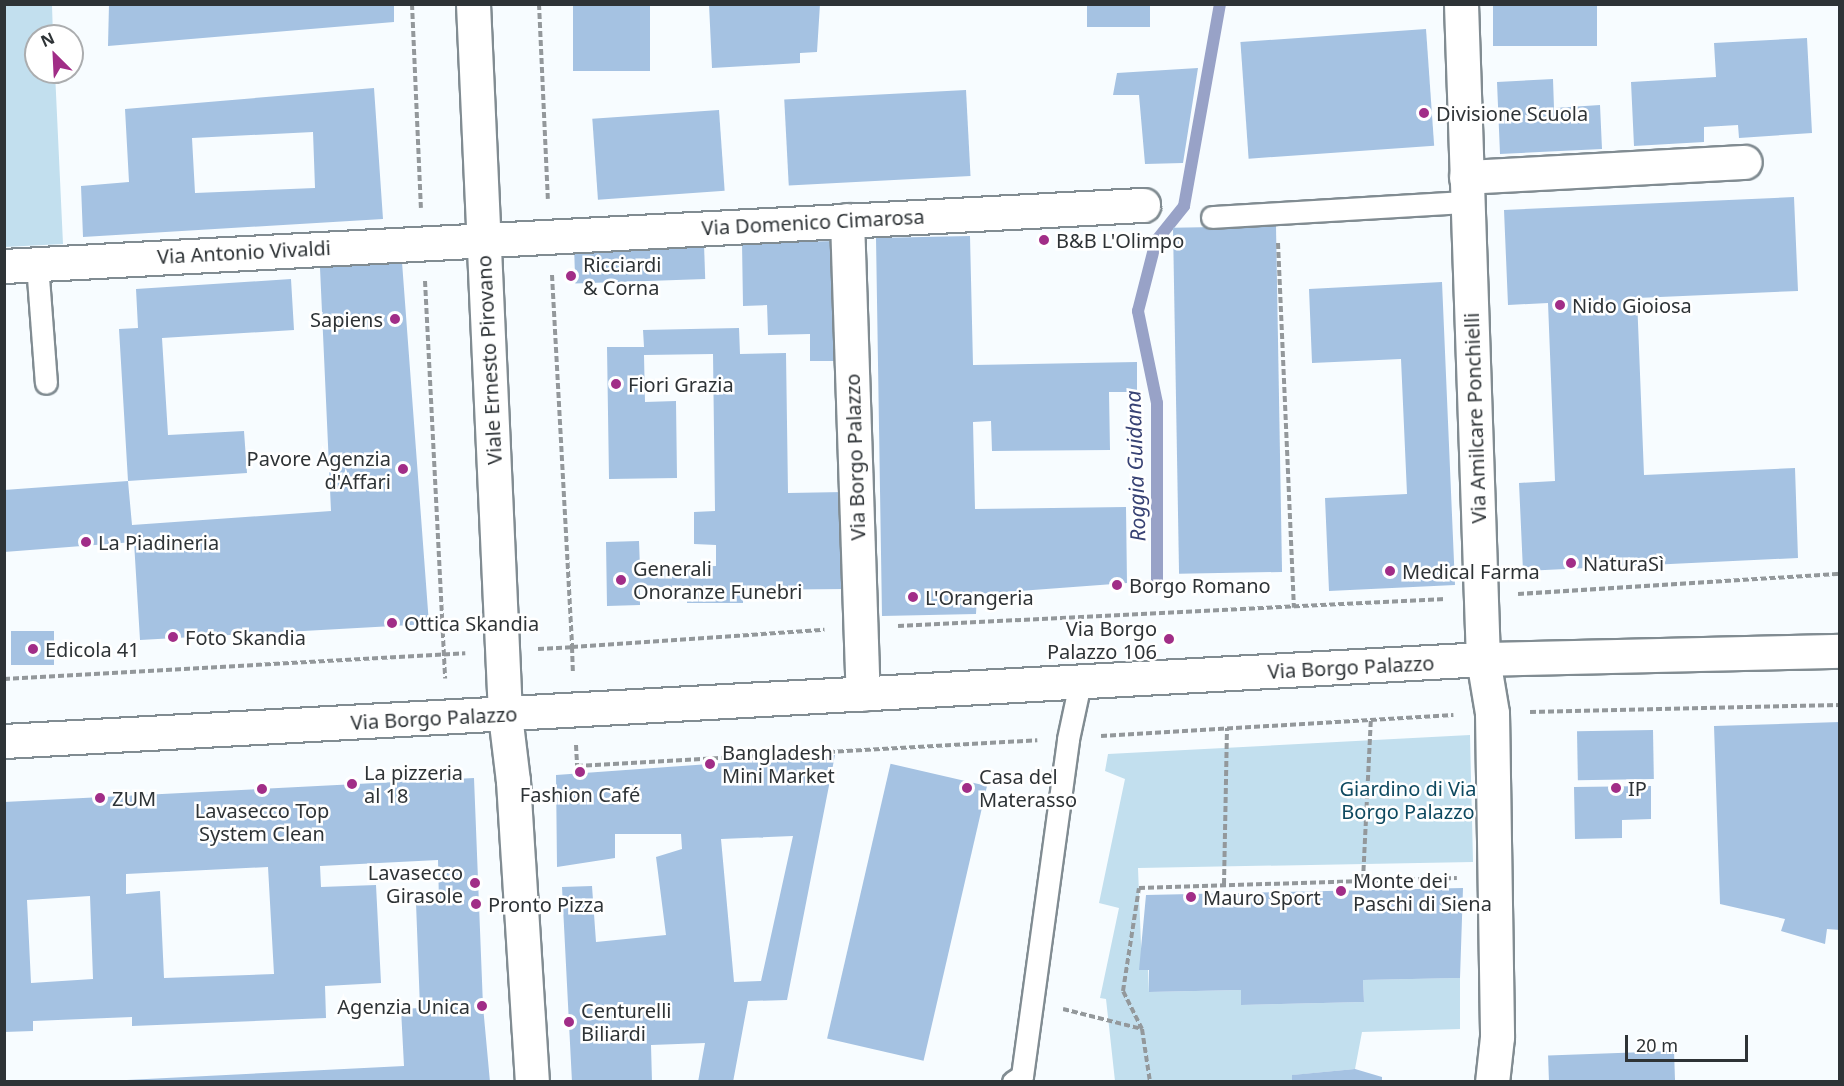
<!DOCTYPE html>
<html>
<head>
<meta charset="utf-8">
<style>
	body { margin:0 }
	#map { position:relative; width:1844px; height:1086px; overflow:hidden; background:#f7fcff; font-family:"Noto Sans",sans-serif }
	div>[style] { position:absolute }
	.green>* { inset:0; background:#c2dfee }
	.stream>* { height:12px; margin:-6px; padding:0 6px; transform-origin:6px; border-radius:6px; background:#98a2c7 }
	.building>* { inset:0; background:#a5c2e2; transform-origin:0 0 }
	.path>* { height:4px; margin-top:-2px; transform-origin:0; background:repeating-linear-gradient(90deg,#93989b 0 6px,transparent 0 9px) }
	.roads { filter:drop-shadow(2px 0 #818c92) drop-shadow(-2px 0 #818c92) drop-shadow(0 2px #818c92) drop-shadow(0 -2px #818c92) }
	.service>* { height:21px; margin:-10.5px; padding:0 10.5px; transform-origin:10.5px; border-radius:10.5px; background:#fff }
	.minor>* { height:33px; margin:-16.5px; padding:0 16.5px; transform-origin:16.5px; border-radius:16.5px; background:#fff }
	.tertiary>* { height:33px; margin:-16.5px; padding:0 16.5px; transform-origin:16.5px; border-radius:16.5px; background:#fff }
	.secondary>* { height:33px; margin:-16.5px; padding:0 16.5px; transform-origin:16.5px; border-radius:16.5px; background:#fff }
	.dots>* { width:16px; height:16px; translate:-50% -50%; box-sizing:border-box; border:3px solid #fff; border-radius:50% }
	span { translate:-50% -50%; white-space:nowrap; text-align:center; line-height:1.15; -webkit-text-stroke:5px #fff; paint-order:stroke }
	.poi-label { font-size:20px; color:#2e3336 }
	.left { translate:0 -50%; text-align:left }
	.right { translate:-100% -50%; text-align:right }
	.street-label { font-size:20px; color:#2e3336 }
	.park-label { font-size:20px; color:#0e4960 }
	.water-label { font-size:21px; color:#374274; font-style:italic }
	.frame { position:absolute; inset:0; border:6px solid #2e3336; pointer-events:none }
	.north { position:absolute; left:24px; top:24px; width:60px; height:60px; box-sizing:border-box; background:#fff; border:2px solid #abadaf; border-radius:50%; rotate:336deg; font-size:16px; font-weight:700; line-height:24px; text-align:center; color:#2e3336 }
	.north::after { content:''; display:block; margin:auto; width:21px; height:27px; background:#a12d87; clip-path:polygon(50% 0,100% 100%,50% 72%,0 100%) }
	.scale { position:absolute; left:1625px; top:1035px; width:123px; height:27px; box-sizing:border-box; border:3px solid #2e3336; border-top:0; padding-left:8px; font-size:18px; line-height:21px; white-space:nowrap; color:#2e3336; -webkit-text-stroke:4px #fff; paint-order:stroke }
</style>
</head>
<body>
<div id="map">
	<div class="green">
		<i style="clip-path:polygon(5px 4px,52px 5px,53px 36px,36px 36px,36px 72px,55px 72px,63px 244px,5px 247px)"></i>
		<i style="clip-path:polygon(1470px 735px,1473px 862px,1138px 868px,1142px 970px,1148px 970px,1149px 992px,1241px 990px,1241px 1005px,1364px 1002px,1363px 980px,1460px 978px,1460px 1029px,1362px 1032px,1355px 1069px,1293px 1075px,1292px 1081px,1115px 1081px,1106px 999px,1100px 998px,1119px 908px,1099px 903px,1125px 779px,1105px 771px,1108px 754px)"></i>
	</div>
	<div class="stream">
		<i style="left:1157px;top:583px;width:180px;rotate:-90deg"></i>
		<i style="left:1157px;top:403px;width:94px;rotate:-101.7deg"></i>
		<i style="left:1138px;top:311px;width:72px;rotate:-75.6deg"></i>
		<i style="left:1156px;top:241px;width:45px;rotate:-51.3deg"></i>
		<i style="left:1184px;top:206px;width:205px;rotate:-79.9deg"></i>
	</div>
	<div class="building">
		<i style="clip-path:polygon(109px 4px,394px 4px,394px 22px,108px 46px)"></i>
		<i style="left:573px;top:4px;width:77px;height:67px"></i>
		<i style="clip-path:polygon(709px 4px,820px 4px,817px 52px,800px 53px,800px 63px,712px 68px)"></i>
		<i style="left:1087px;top:4px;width:63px;height:23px"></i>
		<i style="left:1493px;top:4px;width:104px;height:42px"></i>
		<i style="left:1426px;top:29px;width:117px;height:186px;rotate:86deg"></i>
		<i style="clip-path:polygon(1807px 38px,1812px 133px,1739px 138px,1738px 125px,1704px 127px,1704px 142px,1634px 146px,1631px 82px,1716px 77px,1714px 43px)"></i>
		<i style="clip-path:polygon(1198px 68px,1183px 163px,1145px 164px,1139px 95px,1113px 95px,1117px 73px)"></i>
		<i style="clip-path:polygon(1553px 79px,1554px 108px,1600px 105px,1602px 149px,1500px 154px,1497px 82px)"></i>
		<i style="clip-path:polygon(evenodd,374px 88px,383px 219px,83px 237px,81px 186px,129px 182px,125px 109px,374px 88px,313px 132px,315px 188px,195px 193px,192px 138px,313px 132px)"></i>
		<i style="left:966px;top:90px;width:86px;height:182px;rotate:87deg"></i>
		<i style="left:719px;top:110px;width:81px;height:127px;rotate:86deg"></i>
		<i style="clip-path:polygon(1794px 197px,1798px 291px,1637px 298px,1644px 475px,1795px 468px,1798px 558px,1523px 571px,1519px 483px,1555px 481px,1548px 303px,1508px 305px,1504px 210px)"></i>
		<i style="left:1276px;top:226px;width:346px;height:103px;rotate:89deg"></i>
		<i style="clip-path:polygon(970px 236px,973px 365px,1137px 362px,1137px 392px,1109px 392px,1110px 450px,992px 451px,991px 421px,973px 422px,975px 509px,1126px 507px,1127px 583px,977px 594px,976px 614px,882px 616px,876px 238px)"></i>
		<i style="clip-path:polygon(837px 241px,838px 361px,810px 361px,810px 334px,768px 335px,767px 305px,743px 306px,742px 243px)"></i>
		<i style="left:704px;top:244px;width:35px;height:130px;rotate:88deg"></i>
		<i style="clip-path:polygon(402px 262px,429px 624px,140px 640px,134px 542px,4px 552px,4px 490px,128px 481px,132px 525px,331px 511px,320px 268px)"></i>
		<i style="clip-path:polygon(291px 279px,294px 330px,162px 338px,168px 435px,244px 431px,247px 473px,128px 481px,119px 329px,138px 328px,136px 289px)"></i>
		<i style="clip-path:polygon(1442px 282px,1455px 585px,1329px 591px,1325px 498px,1407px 494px,1401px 359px,1312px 363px,1309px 289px)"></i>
		<i style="clip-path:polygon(739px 328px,740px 354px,786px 353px,788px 493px,844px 492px,846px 589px,743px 590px,743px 603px,687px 603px,687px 587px,640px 587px,640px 605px,607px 606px,606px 542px,639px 541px,640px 568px,716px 566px,716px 545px,694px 544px,694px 512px,715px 511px,713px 354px,644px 355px,645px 402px,676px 401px,677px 478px,609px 479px,607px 347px,644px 347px,643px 330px)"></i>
		<i style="left:54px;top:631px;width:34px;height:43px;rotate:90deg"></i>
		<i style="clip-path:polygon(1840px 722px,1840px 930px,1827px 929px,1825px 944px,1781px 931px,1785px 919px,1720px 904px,1714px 726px)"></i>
		<i style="left:1653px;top:730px;width:49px;height:76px;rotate:89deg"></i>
		<i style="clip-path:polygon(evenodd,835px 755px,787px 1000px,748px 1001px,733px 1082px,698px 1082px,705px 1043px,651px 1045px,652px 1082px,572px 1082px,562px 887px,592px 886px,596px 942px,666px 935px,656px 857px,682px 849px,681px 834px,615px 834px,615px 858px,557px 867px,556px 775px,835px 755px,793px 836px,761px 981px,734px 982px,721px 839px,793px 836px)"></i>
		<i style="clip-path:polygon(evenodd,474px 778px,483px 1006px,490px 1082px,87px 1082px,404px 1066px,401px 1009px,420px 1008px,416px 903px,439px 902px,438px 860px,320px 866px,321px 887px,376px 885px,381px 983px,325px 986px,326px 1018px,132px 1026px,132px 1017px,33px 1021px,33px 1031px,4px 1032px,4px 802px,474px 778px,268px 867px,274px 974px,164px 978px,160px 891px,126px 894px,126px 874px,268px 867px,474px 778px,90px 896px,93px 979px,31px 983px,27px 900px,90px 896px)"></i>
		<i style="left:987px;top:786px;width:282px;height:99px;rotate:103deg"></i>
		<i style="clip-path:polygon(1651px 786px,1651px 819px,1622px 820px,1622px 838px,1575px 839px,1574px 787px)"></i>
		<i style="clip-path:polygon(1463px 888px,1460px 978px,1363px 980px,1364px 1002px,1241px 1005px,1241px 990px,1149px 992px,1149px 970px,1139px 970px,1146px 895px)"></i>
		<i style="left:1674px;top:1051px;width:31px;height:126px;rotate:88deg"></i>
		<i style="clip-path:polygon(1355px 1069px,1382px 1077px,1382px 1082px,1292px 1082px,1292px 1075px)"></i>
	</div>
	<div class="path">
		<i style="left:412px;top:4px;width:204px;rotate:87.5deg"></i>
		<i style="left:539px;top:4px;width:195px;rotate:87.4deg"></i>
		<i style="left:1278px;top:243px;width:365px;rotate:87.5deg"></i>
		<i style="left:552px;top:275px;width:373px;rotate:86.9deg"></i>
		<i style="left:572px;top:647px;width:253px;rotate:-3.9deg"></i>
		<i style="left:425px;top:281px;width:398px;rotate:87.1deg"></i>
		<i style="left:1518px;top:594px;width:323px;rotate:-3.6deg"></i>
		<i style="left:898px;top:626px;width:548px;rotate:-2.83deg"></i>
		<i style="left:538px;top:649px;width:34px;rotate:-3deg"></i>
		<i style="left:572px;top:647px;width:25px;rotate:88deg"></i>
		<i style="left:4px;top:679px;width:462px;rotate:-3.2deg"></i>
		<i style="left:1530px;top:712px;width:310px;rotate:-1.3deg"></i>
		<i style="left:1101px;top:736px;width:353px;rotate:-3.4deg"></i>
		<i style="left:576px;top:745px;width:21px;rotate:87deg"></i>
		<i style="left:577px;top:766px;width:461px;rotate:-3.2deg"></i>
		<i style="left:1363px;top:880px;width:161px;rotate:-87.2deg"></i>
		<i style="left:1224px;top:884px;width:156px;rotate:-88.9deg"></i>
		<i style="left:1063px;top:1009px;width:81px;rotate:14.2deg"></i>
		<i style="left:1142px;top:1029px;width:54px;rotate:81.4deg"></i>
		<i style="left:1142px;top:1029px;width:42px;rotate:-116.6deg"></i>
		<i style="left:1123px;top:991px;width:104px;rotate:-81.2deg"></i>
		<i style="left:1139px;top:888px;width:318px;rotate:-1.8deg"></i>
	</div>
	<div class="roads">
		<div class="service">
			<i style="left:1212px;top:217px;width:255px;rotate:-3.4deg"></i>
			<i style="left:37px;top:264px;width:119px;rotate:85.7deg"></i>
			<i style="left:1013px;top:1082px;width:11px;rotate:-34deg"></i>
			<i style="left:1022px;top:1076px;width:340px;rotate:-82.2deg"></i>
			<i style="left:1068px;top:739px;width:57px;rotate:-77.9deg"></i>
		</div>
		<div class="minor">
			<i style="left:473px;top:4px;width:712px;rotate:87.42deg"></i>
			<i style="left:1461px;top:4px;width:655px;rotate:88.08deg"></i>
			<i style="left:1483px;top:659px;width:55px;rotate:80.5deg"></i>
			<i style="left:1492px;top:713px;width:324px;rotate:89.1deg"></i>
			<i style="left:1497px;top:1037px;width:45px;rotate:96.3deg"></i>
			<i style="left:1466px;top:177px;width:279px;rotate:-3.1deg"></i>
			<i style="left:847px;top:220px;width:474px;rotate:88.1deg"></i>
			<i style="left:4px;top:266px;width:1141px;rotate:-3.07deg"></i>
		</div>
		<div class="tertiary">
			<i style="left:505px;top:715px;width:66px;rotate:83.1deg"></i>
			<i style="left:513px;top:781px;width:302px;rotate:86.4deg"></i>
		</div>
		<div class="secondary">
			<i style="left:4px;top:741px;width:1481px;rotate:-3.17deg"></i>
			<i style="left:1483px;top:659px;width:357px;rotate:-1.3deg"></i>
		</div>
	</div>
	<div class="dots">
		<i style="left:1424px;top:113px;background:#a12d87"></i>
		<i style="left:1044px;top:240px;background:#a12d87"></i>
		<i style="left:571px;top:276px;background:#a12d87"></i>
		<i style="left:1560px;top:305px;background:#a12d87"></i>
		<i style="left:395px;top:319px;background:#a12d87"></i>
		<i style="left:616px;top:384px;background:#a12d87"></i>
		<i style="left:403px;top:469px;background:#a12d87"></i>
		<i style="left:86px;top:542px;background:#a12d87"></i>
		<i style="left:1571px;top:563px;background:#a12d87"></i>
		<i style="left:1390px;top:571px;background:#a12d87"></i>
		<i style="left:621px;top:580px;background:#a12d87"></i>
		<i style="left:1117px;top:585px;background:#a12d87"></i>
		<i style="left:913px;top:597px;background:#a12d87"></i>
		<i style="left:392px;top:623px;background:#a12d87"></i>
		<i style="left:173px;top:637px;background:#a12d87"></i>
		<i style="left:1169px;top:639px;background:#a12d87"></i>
		<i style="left:33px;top:649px;background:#a12d87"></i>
		<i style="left:710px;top:764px;background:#a12d87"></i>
		<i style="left:580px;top:772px;background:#a12d87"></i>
		<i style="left:352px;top:784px;background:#a12d87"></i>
		<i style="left:967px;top:788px;background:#a12d87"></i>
		<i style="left:1616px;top:788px;background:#a12d87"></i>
		<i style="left:262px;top:789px;background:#a12d87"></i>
		<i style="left:100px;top:798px;background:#a12d87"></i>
		<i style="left:475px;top:883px;background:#a12d87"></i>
		<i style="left:1341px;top:891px;background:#a12d87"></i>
		<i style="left:1191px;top:897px;background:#a12d87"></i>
		<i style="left:476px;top:904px;background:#a12d87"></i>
		<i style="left:482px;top:1006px;background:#a12d87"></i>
		<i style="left:569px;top:1022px;background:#a12d87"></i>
	</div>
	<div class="poi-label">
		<span class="left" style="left:1436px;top:113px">Divisione Scuola</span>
		<span class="left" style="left:1056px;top:240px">B&amp;B L'Olimpo</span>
		<span class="left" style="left:583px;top:276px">Ricciardi<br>&amp; Corna</span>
		<span class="left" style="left:1572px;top:305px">Nido Gioiosa</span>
		<span class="right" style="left:383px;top:319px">Sapiens</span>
		<span class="left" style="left:628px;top:384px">Fiori Grazia</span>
		<span class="right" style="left:391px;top:470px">Pavore Agenzia<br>d'Affari</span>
		<span class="left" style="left:98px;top:542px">La Piadineria</span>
		<span class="left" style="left:1583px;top:563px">NaturaSì</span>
		<span class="left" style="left:633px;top:580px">Generali<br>Onoranze Funebri</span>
		<span class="left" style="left:1402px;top:571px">Medical Farma</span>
		<span class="left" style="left:1129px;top:585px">Borgo Romano</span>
		<span class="left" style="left:925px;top:597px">L'Orangeria</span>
		<span class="left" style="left:404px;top:623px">Ottica Skandia</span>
		<span class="right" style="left:1157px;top:640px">Via Borgo<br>Palazzo 106</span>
		<span class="left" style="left:185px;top:637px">Foto Skandia</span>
		<span class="left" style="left:45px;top:649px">Edicola 41</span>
		<span class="left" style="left:722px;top:764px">Bangladesh<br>Mini Market</span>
		<span class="left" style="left:364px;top:784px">La pizzeria<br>al 18</span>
		<span class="left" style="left:979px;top:788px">Casa del<br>Materasso</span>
		<span class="left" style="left:1628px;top:788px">IP</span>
		<span style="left:580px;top:794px">Fashion Café</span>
		<span class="left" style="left:112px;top:798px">ZUM</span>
		<span style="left:262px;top:822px">Lavasecco Top<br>System Clean</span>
		<span class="right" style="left:463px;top:884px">Lavasecco<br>Girasole</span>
		<span class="left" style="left:1353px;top:892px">Monte dei<br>Paschi di Siena</span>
		<span class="left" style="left:1203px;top:897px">Mauro Sport</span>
		<span class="left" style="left:488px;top:904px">Pronto Pizza</span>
		<span class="right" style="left:470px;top:1006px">Agenzia Unica</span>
		<span class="left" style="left:581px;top:1022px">Centurelli<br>Biliardi</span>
	</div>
	<div class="street-label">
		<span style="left:813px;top:222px;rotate:-3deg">Via Domenico Cimarosa</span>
		<span style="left:244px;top:252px;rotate:-3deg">Via Antonio Vivaldi</span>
		<span style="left:489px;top:360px;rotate:-93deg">Viale Ernesto Pirovano</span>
		<span style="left:1475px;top:418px;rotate:-92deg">Via Amilcare Ponchielli</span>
		<span style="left:855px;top:457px;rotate:-92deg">Via Borgo Palazzo</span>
		<span style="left:1351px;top:667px;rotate:-3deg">Via Borgo Palazzo</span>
		<span style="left:434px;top:718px;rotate:-3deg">Via Borgo Palazzo</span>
	</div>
	<div class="park-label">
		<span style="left:1408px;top:800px">Giardino di Via<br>Borgo Palazzo</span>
	</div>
	<div class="water-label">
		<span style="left:1135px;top:466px;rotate:-92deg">Roggia Guidana</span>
	</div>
	<div class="frame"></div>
	<div class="north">N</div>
	<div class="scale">20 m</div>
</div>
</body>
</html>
